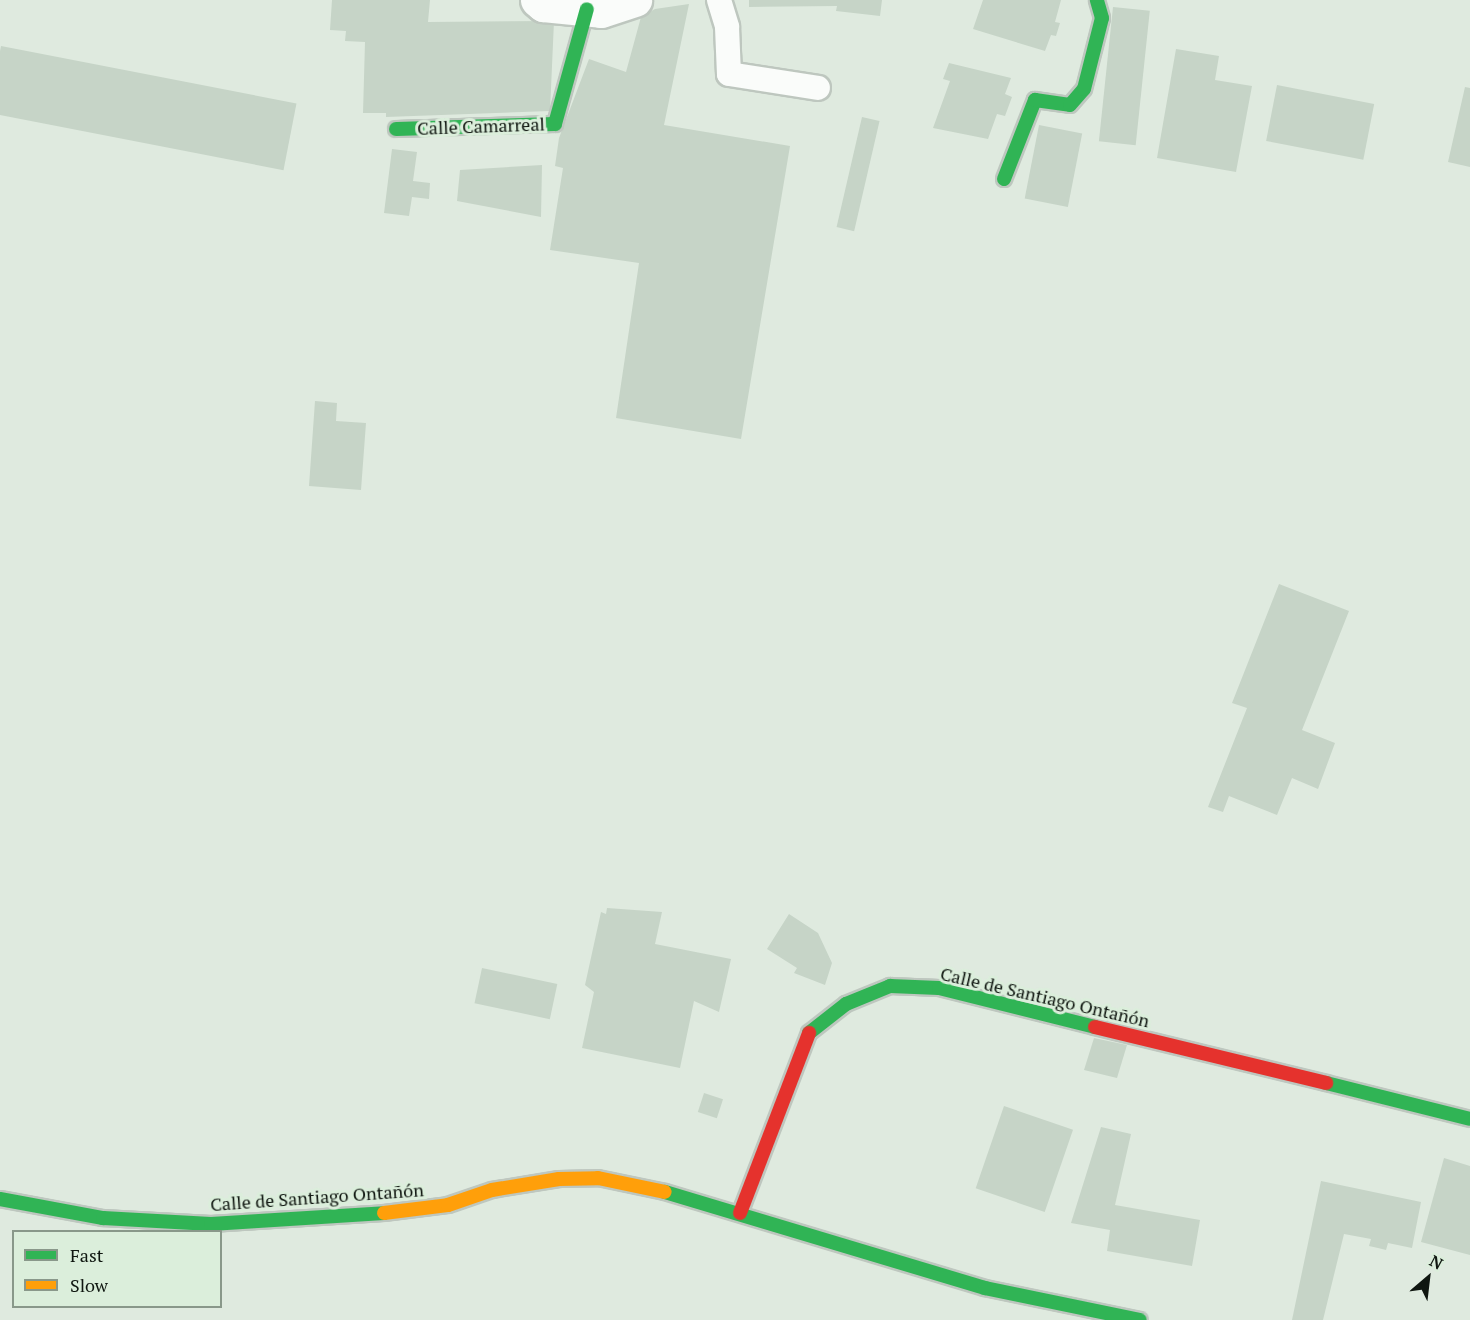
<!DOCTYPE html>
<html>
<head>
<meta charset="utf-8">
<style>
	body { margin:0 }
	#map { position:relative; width:1470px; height:1320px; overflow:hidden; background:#dfeadf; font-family:"PT Serif",serif }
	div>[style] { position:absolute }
	.building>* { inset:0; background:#c6d4c7; transform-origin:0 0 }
	.roads { filter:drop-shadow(2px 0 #bec7bf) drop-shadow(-2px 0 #bec7bf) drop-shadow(0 2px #bec7bf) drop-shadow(0 -2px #bec7bf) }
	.lane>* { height:24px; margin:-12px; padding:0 12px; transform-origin:12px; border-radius:12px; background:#fafcfa }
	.street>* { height:33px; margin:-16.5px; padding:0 16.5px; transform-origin:16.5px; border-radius:16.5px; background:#fafcfa }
	.fast>* { height:14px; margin:-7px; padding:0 7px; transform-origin:7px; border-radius:7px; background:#30b455 }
	.slow>* { height:14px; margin:-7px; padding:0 7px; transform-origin:7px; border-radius:7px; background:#ff9f0a }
	.jam>* { height:14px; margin:-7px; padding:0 7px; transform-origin:7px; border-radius:7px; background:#e5322d }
	span { translate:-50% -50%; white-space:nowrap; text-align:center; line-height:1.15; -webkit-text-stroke:6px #dbeedb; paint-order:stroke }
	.street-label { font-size:18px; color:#0f1610 }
	.legend { position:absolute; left:12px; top:1230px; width:210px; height:78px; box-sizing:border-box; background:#dbeedb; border:2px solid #89988a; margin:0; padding:8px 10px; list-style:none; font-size:18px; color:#0f1610 }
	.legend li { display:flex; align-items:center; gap:12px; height:30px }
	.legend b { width:30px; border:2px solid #89988a }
	.north { position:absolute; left:1398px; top:1248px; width:60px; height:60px; -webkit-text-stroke:4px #dbeedb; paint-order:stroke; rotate:28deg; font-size:16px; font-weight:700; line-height:24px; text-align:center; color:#0f1610 }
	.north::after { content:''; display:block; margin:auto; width:21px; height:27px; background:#0f1610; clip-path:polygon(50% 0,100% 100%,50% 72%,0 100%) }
</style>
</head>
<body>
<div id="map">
	<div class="building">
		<i style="clip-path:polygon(332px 0,430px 0,428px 22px,554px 21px,550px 111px,386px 117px,386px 113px,363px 113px,365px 42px,345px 41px,346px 31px,330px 30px)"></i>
		<i style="clip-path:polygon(749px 0,882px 0,880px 16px,836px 11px,837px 6px,749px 7px)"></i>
		<i style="clip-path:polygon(983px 0,1061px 0,1055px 22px,1060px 23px,1056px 36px,1051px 35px,1045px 51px,973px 29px)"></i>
		<i style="clip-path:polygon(689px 4px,664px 125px,790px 146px,741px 439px,616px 418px,639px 263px,550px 250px,563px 168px,555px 166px,559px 138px,589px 59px,626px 72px,641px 17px,655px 9px)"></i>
		<i style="left:1113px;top:7px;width:37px;height:135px;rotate:6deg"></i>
		<i style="left:1px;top:46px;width:301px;height:68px;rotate:11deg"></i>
		<i style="clip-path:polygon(1176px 49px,1219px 56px,1215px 80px,1252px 86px,1236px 172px,1157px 158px)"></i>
		<i style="clip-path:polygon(949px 63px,1011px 78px,1005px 94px,1012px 97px,1005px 116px,997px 114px,988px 139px,933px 128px,950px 81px,943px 79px)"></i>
		<i style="left:1277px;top:85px;width:99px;height:57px;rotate:11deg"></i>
		<i style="clip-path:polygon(1465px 87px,1470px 88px,1470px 167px,1448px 162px)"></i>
		<i style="left:862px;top:117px;width:18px;height:113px;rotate:13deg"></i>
		<i style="left:1039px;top:125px;width:44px;height:75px;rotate:11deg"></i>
		<i style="clip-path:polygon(392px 149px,417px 152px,413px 181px,430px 183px,429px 199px,412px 197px,409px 216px,384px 213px)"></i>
		<i style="clip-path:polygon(542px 165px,541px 217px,457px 201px,460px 170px)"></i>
		<i style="clip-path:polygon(315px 401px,337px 403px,336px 421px,366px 423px,361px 490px,309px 486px)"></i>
		<i style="clip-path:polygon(1279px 584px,1349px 611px,1302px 730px,1335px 743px,1318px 789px,1292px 778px,1277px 815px,1229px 796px,1223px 812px,1208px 807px,1247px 708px,1232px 703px)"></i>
		<i style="clip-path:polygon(607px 908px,662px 912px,655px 944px,731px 959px,719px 1012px,694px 1001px,680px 1068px,582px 1048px,594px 992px,585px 985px,601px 912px,606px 914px)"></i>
		<i style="clip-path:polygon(789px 914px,818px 933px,832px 963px,825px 985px,794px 973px,797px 968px,767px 949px)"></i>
		<i style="left:482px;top:968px;width:77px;height:36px;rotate:12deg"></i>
		<i style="clip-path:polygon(1094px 1038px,1127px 1045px,1117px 1078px,1084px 1070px)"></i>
		<i style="left:704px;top:1093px;width:20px;height:20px;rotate:18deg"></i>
		<i style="left:1004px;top:1106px;width:73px;height:87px;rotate:19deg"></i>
		<i style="clip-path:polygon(1101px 1127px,1131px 1134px,1115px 1205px,1200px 1220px,1192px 1266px,1107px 1251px,1110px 1230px,1071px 1223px)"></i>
		<i style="clip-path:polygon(1444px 1158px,1470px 1166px,1470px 1255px,1421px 1242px)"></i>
		<i style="clip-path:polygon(1321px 1181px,1421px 1202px,1412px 1248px,1388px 1243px,1386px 1250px,1378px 1248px,1369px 1246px,1371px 1239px,1344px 1234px,1323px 1320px,1292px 1320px)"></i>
	</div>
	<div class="roads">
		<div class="lane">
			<i style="left:719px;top:0;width:28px;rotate:73deg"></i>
			<i style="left:727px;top:27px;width:47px;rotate:87.6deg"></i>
			<i style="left:729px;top:74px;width:90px;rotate:8.9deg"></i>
		</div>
		<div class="street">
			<i style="left:537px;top:0;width:8px;rotate:40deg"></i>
			<i style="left:543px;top:5px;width:58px;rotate:5.9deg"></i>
			<i style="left:601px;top:11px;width:36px;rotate:-18deg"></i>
		</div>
		<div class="fast">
			<i style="left:396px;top:129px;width:159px;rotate:-1.8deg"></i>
			<i style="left:555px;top:124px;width:119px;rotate:-74.5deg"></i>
			<i style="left:1004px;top:179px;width:85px;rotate:-68.6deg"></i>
			<i style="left:1035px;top:100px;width:35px;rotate:8deg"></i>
			<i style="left:1070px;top:105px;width:21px;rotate:-49deg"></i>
			<i style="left:1084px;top:89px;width:73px;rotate:-75.8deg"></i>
			<i style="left:1102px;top:18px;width:19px;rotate:-106deg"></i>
			<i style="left:809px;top:1033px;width:47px;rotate:-38.1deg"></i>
			<i style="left:846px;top:1004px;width:48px;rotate:-22.2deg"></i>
			<i style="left:890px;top:986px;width:49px;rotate:2.3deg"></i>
			<i style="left:939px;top:988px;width:161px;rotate:14deg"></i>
			<i style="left:1326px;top:1083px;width:148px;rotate:14deg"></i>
			<i style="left:665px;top:1192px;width:334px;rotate:16.7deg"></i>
			<i style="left:985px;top:1288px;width:158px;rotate:11.7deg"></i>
			<i style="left:0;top:1199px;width:105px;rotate:10.5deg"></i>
			<i style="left:103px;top:1218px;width:108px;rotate:3.2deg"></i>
			<i style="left:211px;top:1224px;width:173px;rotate:-3.6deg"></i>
		</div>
		<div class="slow">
			<i style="left:384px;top:1213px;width:64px;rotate:-7.1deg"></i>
			<i style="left:448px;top:1205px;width:46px;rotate:-18.8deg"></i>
			<i style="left:492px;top:1190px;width:68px;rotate:-9.3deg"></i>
			<i style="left:559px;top:1179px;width:39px;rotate:-1deg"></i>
			<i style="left:598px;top:1178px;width:68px;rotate:11.8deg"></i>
		</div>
		<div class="jam">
			<i style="left:1095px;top:1027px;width:238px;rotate:13.6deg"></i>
			<i style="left:740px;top:1213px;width:193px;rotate:-69deg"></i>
		</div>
	</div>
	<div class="street-label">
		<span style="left:481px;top:126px;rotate:-2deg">Calle Camarreal</span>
		<span style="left:1045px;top:997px;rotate:13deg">Calle de Santiago Ontañón</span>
		<span style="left:317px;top:1197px;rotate:-4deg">Calle de Santiago Ontañón</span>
	</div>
	<ul class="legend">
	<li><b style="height:8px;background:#30b455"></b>Fast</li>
	<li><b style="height:8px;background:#ff9f0a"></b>Slow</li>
	</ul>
	<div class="north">N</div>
</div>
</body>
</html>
